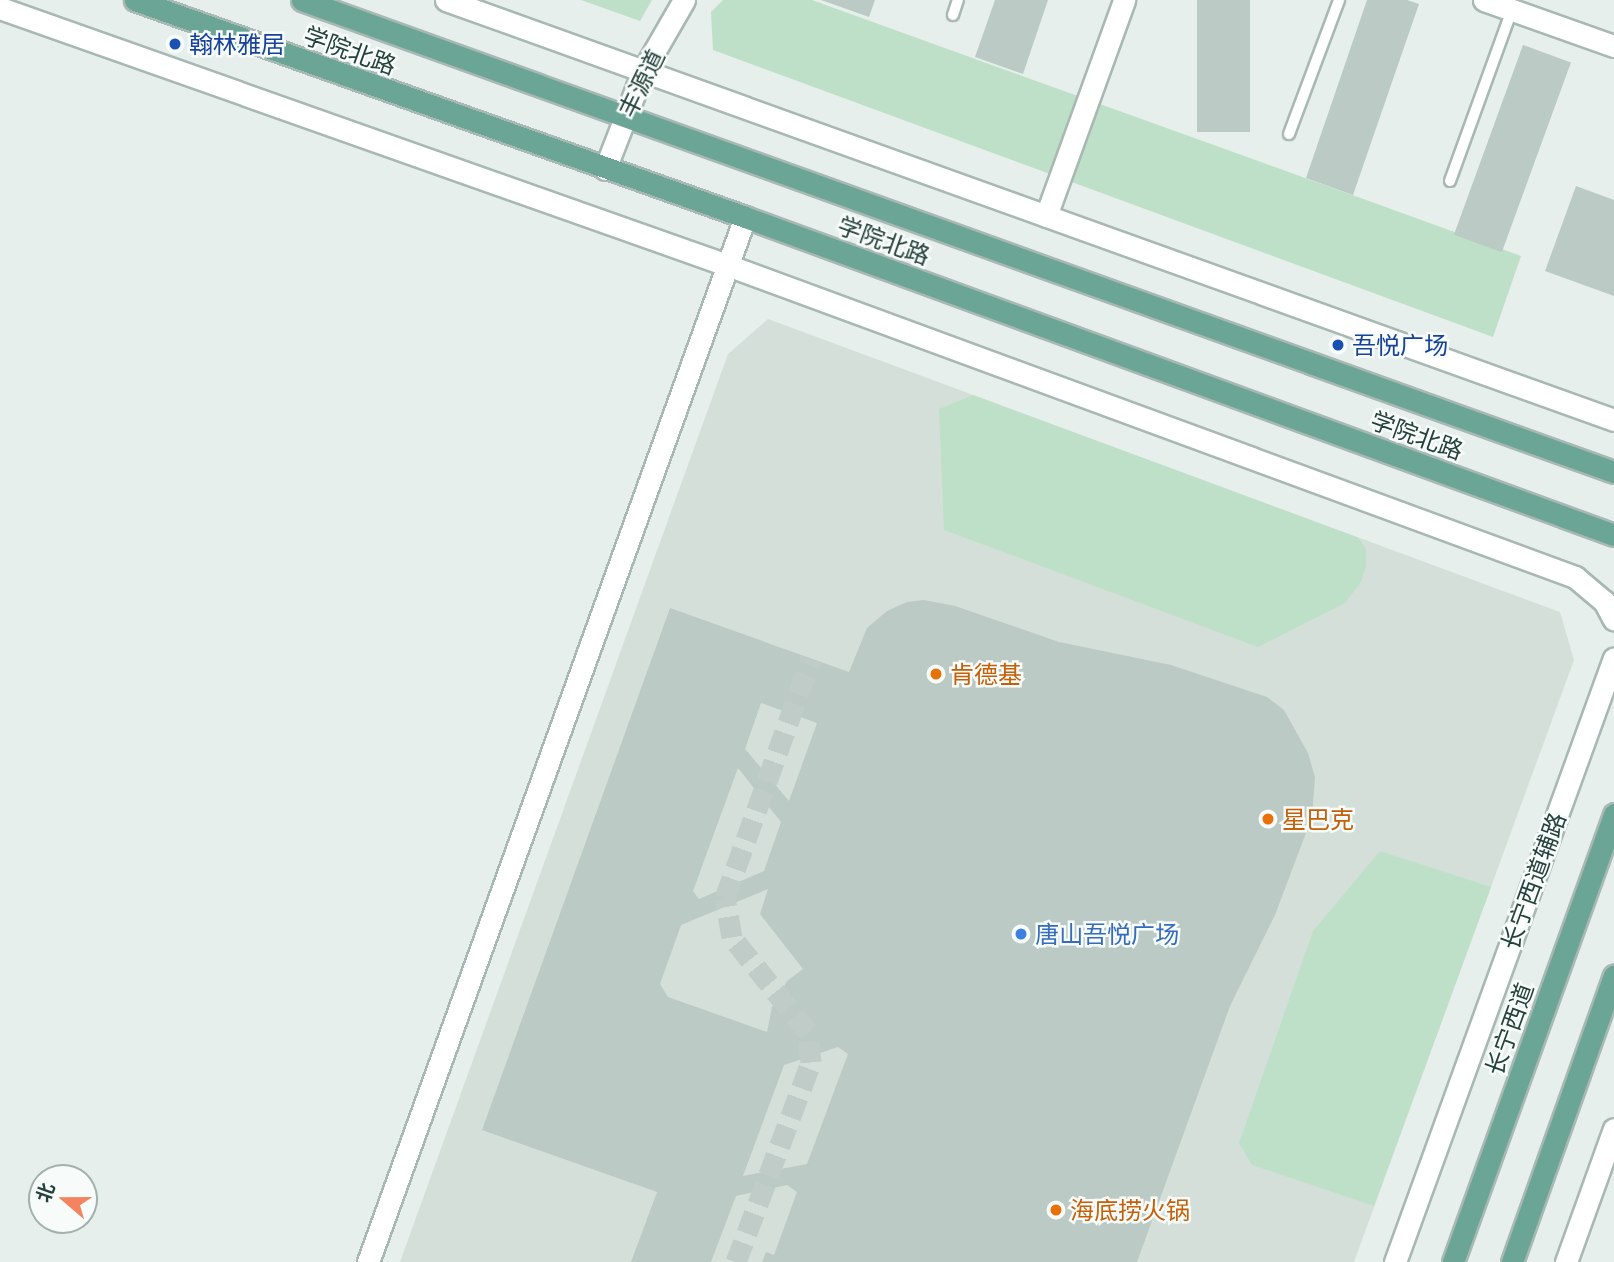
<!DOCTYPE html>
<html>
<head>
<meta charset="utf-8">
<style>
	body { margin:0 }
	#map { position:relative; width:1614px; height:1262px; overflow:hidden; background:#e6efeb; font-family:"Open Sans","Noto Sans SC",sans-serif }
	div>[style] { position:absolute }
	.built>* { inset:0; background:#d4dfda }
	.green>* { inset:0; background:#bfe0c8 }
	.building>* { inset:0; background:#bbcac4; transform-origin:0 0 }
	.street-tunnel>* { height:21px; margin-top:-10.5px; transform-origin:0; background:repeating-linear-gradient(90deg,#bfccc8 0 21px,transparent 0 31px) }
	.roads { filter:drop-shadow(2px 0 #a8b8b2) drop-shadow(-2px 0 #a8b8b2) drop-shadow(0 2px #a8b8b2) drop-shadow(0 -2px #a8b8b2) }
	.lane>* { height:10px; margin:-5px; padding:0 5px; transform-origin:5px; border-radius:5px; background:#fff }
	.street>* { height:21px; margin:-10.5px; padding:0 10.5px; transform-origin:10.5px; border-radius:10.5px; background:#fff }
	.secondary>* { height:21px; margin:-10.5px; padding:0 10.5px; transform-origin:10.5px; border-radius:10.5px; background:#fff }
	.primary>* { height:21px; margin:-10.5px; padding:0 10.5px; transform-origin:10.5px; border-radius:10.5px; background:#6aa596 }
	.dots>* { width:19px; height:19px; translate:-50% -50%; box-sizing:border-box; border:4px solid #f7fbf9; border-radius:50% }
	span { translate:-50% -50%; white-space:nowrap; text-align:center; line-height:1.15; -webkit-text-stroke:5px #f7fbf9; paint-order:stroke }
	.transit-label { font-size:24px; color:#164399 }
	.left { translate:0 -50%; text-align:left }
	.street-label { font-size:24px; color:#24423a }
	.food-label { font-size:24px; color:#c56008 }
	.shop-label { font-size:24px; color:#366cbe }
	.north { position:absolute; left:28px; top:1164px; width:70px; height:70px; box-sizing:border-box; background:#f7fbf9; border:2px solid #a3b1ad; border-radius:50%; rotate:290deg; font-size:19px; font-weight:700; line-height:28px; text-align:center; color:#24423a }
	.north::after { content:''; display:block; margin:auto; width:24px; height:32px; background:#f4845f; clip-path:polygon(50% 0,100% 100%,50% 72%,0 100%) }
</style>
</head>
<body>
<div id="map">
	<div class="built">
		<i style="clip-path:polygon(768px 319px,1560px 612px,1574px 660px,1354px 1262px,400px 1262px,728px 354px)"></i>
	</div>
	<div class="green">
		<i style="clip-path:polygon(581px 0,652px 0,640px 21px)"></i>
		<i style="clip-path:polygon(723px 0,812px 0,1521px 256px,1493px 337px,713px 50px,711px 12px)"></i>
		<i style="clip-path:polygon(973px 395px,1359px 538px,1366px 550px,1366px 566px,1361px 582px,1345px 603px,1258px 647px,944px 530px,939px 409px)"></i>
		<i style="clip-path:polygon(1380px 851px,1491px 887px,1374px 1206px,1252px 1165px,1239px 1143px,1313px 931px)"></i>
	</div>
	<div class="building">
		<i style="clip-path:polygon(821px 0,875px 0,869px 17px)"></i>
		<i style="clip-path:polygon(995px 0,1048px 0,1023px 74px,975px 57px)"></i>
		<i style="left:1197px;top:0;width:53px;height:132px"></i>
		<i style="clip-path:polygon(1367px 0,1407px 0,1419px 4px,1353px 195px,1306px 178px)"></i>
		<i style="left:1523px;top:45px;width:51px;height:202px;rotate:20deg"></i>
		<i style="clip-path:polygon(1576px 186px,1614px 200px,1614px 296px,1545px 271px)"></i>
		<i style="clip-path:polygon(evenodd,924px 600px,955px 606px,1059px 642px,1171px 665px,1267px 697px,1284px 710px,1308px 753px,1315px 777px,1312px 817px,1275px 915px,1230px 1006px,1137px 1262px,762px 1262px,766px 1252px,774px 1255px,797px 1192px,787px 1185px,736px 1196px,711px 1262px,631px 1262px,657px 1192px,482px 1130px,670px 608px,849px 672px,867px 628px,887px 611px,907px 602px,924px 600px,761px 703px,817px 723px,789px 801px,745px 749px,761px 703px,924px 600px,738px 768px,781px 822px,764px 871px,699px 899px,693px 891px,738px 768px,924px 600px,768px 889px,760px 914px,803px 969px,787px 981px,772px 1007px,767px 1032px,668px 997px,660px 984px,681px 925px,768px 889px,924px 600px,838px 1047px,848px 1054px,807px 1164px,743px 1176px,784px 1065px,838px 1047px)"></i>
	</div>
	<div class="street-tunnel">
		<i style="left:736px;top:1262px;width:214px;rotate:-69.4deg"></i>
		<i style="left:811px;top:1062px;width:30px;rotate:-96deg"></i>
		<i style="left:808px;top:1032px;width:122px;rotate:-128.7deg"></i>
		<i style="left:732px;top:937px;width:40px;rotate:-100deg"></i>
		<i style="left:725px;top:898px;width:254px;rotate:-70.2deg"></i>
	</div>
	<div class="roads">
		<div class="lane">
			<i style="left:953px;top:15px;width:16px;rotate:-72deg"></i>
			<i style="left:1289px;top:134px;width:143px;rotate:-69.5deg"></i>
			<i style="left:1450px;top:181px;width:182px;rotate:-70.1deg"></i>
		</div>
		<div class="street">
			<i style="left:446px;top:0;width:1241px;rotate:19.78deg"></i>
			<i style="left:1484px;top:0;width:138px;rotate:19.5deg"></i>
			<i style="left:0;top:8px;width:771px;rotate:19.47deg"></i>
			<i style="left:727px;top:265px;width:904px;rotate:20.2deg"></i>
			<i style="left:1575px;top:577px;width:38px;rotate:40deg"></i>
			<i style="left:1604px;top:601px;width:21px;rotate:62deg"></i>
			<i style="left:1046px;top:216px;width:230px;rotate:-70.1deg"></i>
			<i style="left:368px;top:1262px;width:1111px;rotate:-70.16deg"></i>
			<i style="left:1395px;top:1262px;width:642px;rotate:-70.07deg"></i>
			<i style="left:1566px;top:1262px;width:141px;rotate:-70.2deg"></i>
		</div>
		<div class="secondary">
			<i style="left:605px;top:169px;width:105px;rotate:-68.8deg"></i>
			<i style="left:643px;top:71px;width:82px;rotate:-60deg"></i>
		</div>
		<div class="primary">
			<i style="left:135px;top:0;width:647px;rotate:19.58deg"></i>
			<i style="left:745px;top:217px;width:925px;rotate:20.1deg"></i>
			<i style="left:302px;top:0;width:1394px;rotate:19.79deg"></i>
			<i style="left:1453px;top:1262px;width:476px;rotate:-70.2deg"></i>
			<i style="left:1512px;top:1262px;width:304px;rotate:-70.4deg"></i>
		</div>
	</div>
	<div class="dots">
		<i style="left:175px;top:44px;background:#1a4fb4"></i>
		<i style="left:1338px;top:345px;background:#1a4fb4"></i>
		<i style="left:936px;top:674px;background:#e8710a"></i>
		<i style="left:1268px;top:819px;background:#e8710a"></i>
		<i style="left:1021px;top:934px;background:#3f7fe0"></i>
		<i style="left:1056px;top:1210px;background:#e8710a"></i>
	</div>
	<div class="transit-label">
		<span class="left" style="left:189px;top:44px">翰林雅居</span>
		<span class="left" style="left:1352px;top:345px">吾悦广场</span>
	</div>
	<div class="street-label">
		<span style="left:350px;top:50px;rotate:20deg">学院北路</span>
		<span style="left:641px;top:83px;rotate:-64deg">丰源道</span>
		<span style="left:884px;top:240px;rotate:20deg">学院北路</span>
		<span style="left:1417px;top:435px;rotate:20deg">学院北路</span>
		<span style="left:1533px;top:881px;rotate:-70deg">长宁西道辅路</span>
		<span style="left:1509px;top:1029px;rotate:-70deg">长宁西道</span>
	</div>
	<div class="food-label">
		<span class="left" style="left:950px;top:674px">肯德基</span>
		<span class="left" style="left:1282px;top:819px">星巴克</span>
		<span class="left" style="left:1070px;top:1210px">海底捞火锅</span>
	</div>
	<div class="shop-label">
		<span class="left" style="left:1035px;top:934px">唐山吾悦广场</span>
	</div>
	<div class="north">北</div>
</div>
</body>
</html>
